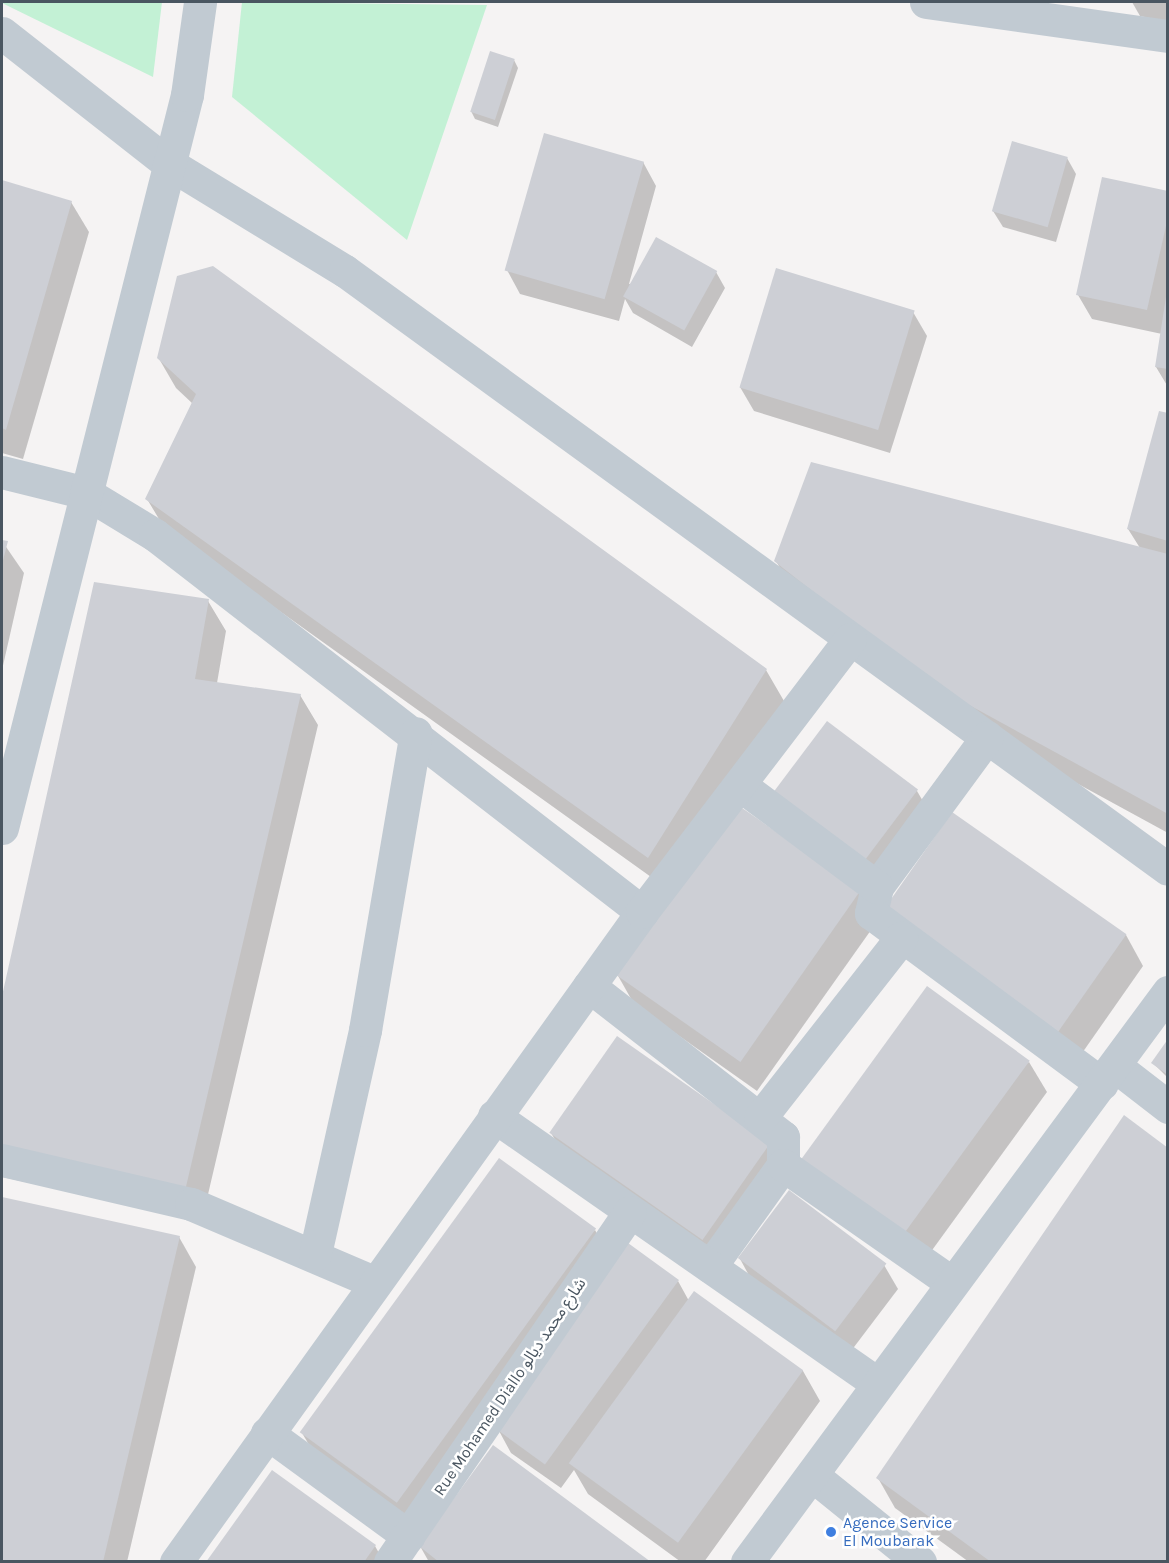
<!DOCTYPE html>
<html>
<head>
<meta charset="utf-8">
<style>
	body { margin:0 }
	#map { position:relative; width:1169px; height:1563px; overflow:hidden; background:#f5f3f3; font-family:Karla,"Noto Sans Arabic",sans-serif }
	div>[style] { position:absolute }
	.green>* { inset:0; background:#c3f1d5 }
	.shadow>* { inset:0; background:#0003 }
	.building>* { inset:0; background:#cdcfd5; transform-origin:0 0 }
	.minor>* { height:33px; margin:-16.5px; padding:0 16.5px; transform-origin:16.5px; border-radius:16.5px; background:#c1cad2 }
	.tertiary>* { height:33px; margin:-16.5px; padding:0 16.5px; transform-origin:16.5px; border-radius:16.5px; background:#c1cad2 }
	.dots>* { width:16px; height:16px; translate:-50% -50%; box-sizing:border-box; border:3px solid #fff; border-radius:50% }
	span { translate:-50% -50%; white-space:nowrap; text-align:center; line-height:1.15; -webkit-text-stroke:5px #fff; paint-order:stroke }
	.street-label { font-size:16px; color:#4a5661 }
	.shop-label { font-size:16px; color:#366cbe }
	.left { translate:0 -50%; text-align:left }
	.frame { position:absolute; inset:0; border:3px solid #4a5661; pointer-events:none }
</style>
</head>
<body>
<div id="map">
	<div class="green">
		<i style="clip-path:polygon(2px 2px,162px 2px,153px 77px,2px 3px)"></i>
		<i style="clip-path:polygon(242px 2px,487px 5px,407px 240px,232px 97px)"></i>
	</div>
	<div class="shadow">
		<i style="clip-path:polygon(1132px 2px,1168px 2px,1168px 22px,1140px 16px)"></i>
		<i style="clip-path:polygon(514px 60px,518px 68px,498px 127px,475px 119px,471px 111px)"></i>
		<i style="clip-path:polygon(1067px 158px,1076px 174px,1056px 242px,1003px 227px,993px 211px)"></i>
		<i style="clip-path:polygon(643px 162px,656px 186px,629px 284px,716px 272px,725px 288px,692px 347px,633px 313px,625px 299px,619px 321px,520px 294px,507px 270px)"></i>
		<i style="clip-path:polygon(2px 182px,71px 202px,89px 232px,23px 459px,2px 453px)"></i>
		<i style="clip-path:polygon(1168px 192px,1168px 387px,1156px 367px,1162px 334px,1092px 319px,1078px 295px)"></i>
		<i style="clip-path:polygon(212px 267px,766px 670px,784px 701px,665px 887px,165px 529px,147px 499px,193px 404px,176px 388px,158px 357px)"></i>
		<i style="clip-path:polygon(913px 312px,927px 336px,890px 453px,754px 411px,740px 387px)"></i>
		<i style="clip-path:polygon(1168px 415px,1168px 833px,948px 713px,793px 591px,776px 561px,1140px 548px,1128px 529px)"></i>
		<i style="clip-path:polygon(2px 541px,24px 573px,2px 670px)"></i>
		<i style="clip-path:polygon(95px 583px,208px 601px,226px 631px,217px 683px,300px 695px,318px 725px,202px 1220px,2px 1177px,2px 1003px)"></i>
		<i style="clip-path:polygon(827px 723px,917px 791px,931px 815px,875px 890px)"></i>
		<i style="clip-path:polygon(859px 892px,876px 923px,757px 1091px,634px 1004px,617px 974px)"></i>
		<i style="clip-path:polygon(1126px 935px,1143px 966px,1073px 1066px,899px 945px)"></i>
		<i style="clip-path:polygon(1168px 1041px,1168px 1078px,1153px 1063px)"></i>
		<i style="clip-path:polygon(1029px 1062px,1047px 1092px,922px 1264px,820px 1191px)"></i>
		<i style="clip-path:polygon(551px 1133px,768px 1145px,782px 1169px,716px 1264px,565px 1156px)"></i>
		<i style="clip-path:polygon(2px 1198px,179px 1237px,196px 1267px,127px 1562px,2px 1562px)"></i>
		<i style="clip-path:polygon(595px 1230px,612px 1260px,415px 1533px,320px 1463px,302px 1433px)"></i>
		<i style="clip-path:polygon(739px 1257px,884px 1265px,898px 1289px,848px 1355px,752px 1281px)"></i>
		<i style="clip-path:polygon(678px 1281px,689px 1301px,803px 1371px,820px 1401px,704px 1562px,681px 1562px,588px 1494px,574px 1470px,561px 1488px,511px 1453px,498px 1429px)"></i>
		<i style="clip-path:polygon(878px 1478px,1168px 1562px,969px 1562px,895px 1508px)"></i>
		<i style="clip-path:polygon(375px 1546px,384px 1562px,208px 1562px)"></i>
		<i style="clip-path:polygon(420px 1546px,648px 1562px,429px 1562px)"></i>
	</div>
	<div class="building">
		<i style="left:490px;top:51px;width:26px;height:64px;rotate:18deg"></i>
		<i style="left:544px;top:133px;width:104px;height:143px;rotate:16deg"></i>
		<i style="left:1012px;top:141px;width:58px;height:73px;rotate:16deg"></i>
		<i style="clip-path:polygon(1102px 177px,1168px 191px,1168px 217px,1147px 310px,1076px 295px)"></i>
		<i style="clip-path:polygon(2px 180px,72px 201px,6px 430px,2px 428px)"></i>
		<i style="left:656px;top:237px;width:70px;height:68px;rotate:29deg"></i>
		<i style="clip-path:polygon(213px 266px,767px 669px,648px 858px,145px 499px,196px 394px,157px 358px,177px 276px)"></i>
		<i style="left:776px;top:268px;width:145px;height:125px;rotate:17deg"></i>
		<i style="clip-path:polygon(1166px 297px,1168px 297px,1168px 369px,1155px 367px)"></i>
		<i style="clip-path:polygon(1159px 411px,1168px 413px,1168px 541px,1127px 529px)"></i>
		<i style="clip-path:polygon(811px 462px,1168px 554px,1168px 814px,929px 683px,774px 561px)"></i>
		<i style="clip-path:polygon(2px 540px,8px 541px,2px 564px)"></i>
		<i style="clip-path:polygon(94px 582px,209px 599px,195px 679px,301px 694px,185px 1191px,2px 1151px,2px 996px)"></i>
		<i style="left:827px;top:721px;width:114px;height:96px;rotate:37deg"></i>
		<i style="left:735px;top:803px;width:153px;height:209px;rotate:35deg"></i>
		<i style="left:952px;top:812px;width:213px;height:126px;rotate:35deg"></i>
		<i style="left:927px;top:986px;width:127px;height:215px;rotate:36deg"></i>
		<i style="left:617px;top:1036px;width:187px;height:118px;rotate:35deg"></i>
		<i style="clip-path:polygon(1168px 1039px,1168px 1075px,1151px 1063px)"></i>
		<i style="clip-path:polygon(1124px 1115px,1168px 1148px,1168px 1562px,991px 1562px,876px 1478px)"></i>
		<i style="left:499px;top:1158px;width:120px;height:339px;rotate:36deg"></i>
		<i style="left:789px;top:1190px;width:122px;height:85px;rotate:37deg"></i>
		<i style="clip-path:polygon(2px 1197px,180px 1236px,103px 1562px,2px 1562px)"></i>
		<i style="left:628px;top:1243px;width:63px;height:228px;rotate:36deg"></i>
		<i style="left:694px;top:1291px;width:135px;height:213px;rotate:36deg"></i>
		<i style="clip-path:polygon(493px 1445px,651px 1562px,439px 1562px,419px 1546px)"></i>
		<i style="clip-path:polygon(272px 1470px,376px 1545px,364px 1562px,206px 1562px)"></i>
	</div>
	<div class="minor">
		<i style="left:168px;top:163px;width:207px;rotate:31.4deg"></i>
		<i style="left:345px;top:271px;width:1017px;rotate:36deg"></i>
		<i style="left:2px;top:472px;width:87px;rotate:14deg"></i>
		<i style="left:86px;top:493px;width:81px;rotate:31.3deg"></i>
		<i style="left:155px;top:535px;width:616px;rotate:37.74deg"></i>
		<i style="left:987px;top:737px;width:186px;rotate:126.3deg"></i>
		<i style="left:877px;top:887px;width:27px;rotate:103deg"></i>
		<i style="left:871px;top:913px;width:287px;rotate:36.5deg"></i>
		<i style="left:740px;top:785px;width:171px;rotate:36.7deg"></i>
		<i style="left:589px;top:986px;width:246px;rotate:37.9deg"></i>
		<i style="left:783px;top:1137px;width:28px;rotate:90deg"></i>
		<i style="left:783px;top:1165px;width:125px;rotate:125.6deg"></i>
		<i style="left:1115px;top:1066px;width:67px;rotate:37.7deg"></i>
		<i style="left:494px;top:1116px;width:465px;rotate:34.9deg"></i>
		<i style="left:760px;top:1118px;width:229px;rotate:-51.9deg"></i>
		<i style="left:2px;top:1160px;width:194px;rotate:13.1deg"></i>
		<i style="left:191px;top:1204px;width:199px;rotate:23.1deg"></i>
		<i style="left:783px;top:1165px;width:206px;rotate:34.9deg"></i>
		<i style="left:315px;top:1254px;width:230px;rotate:-77.4deg"></i>
		<i style="left:365px;top:1030px;width:301px;rotate:-80.3deg"></i>
		<i style="left:267px;top:1433px;width:175px;rotate:36.1deg"></i>
		<i style="left:812px;top:1475px;width:139px;rotate:38.9deg"></i>
		<i style="left:176px;top:1562px;width:800px;rotate:-54.36deg"></i>
		<i style="left:642px;top:912px;width:343px;rotate:-52.7deg"></i>
		<i style="left:390px;top:1562px;width:424px;rotate:-55.6deg"></i>
		<i style="left:747px;top:1562px;width:709px;rotate:-53.55deg"></i>
	</div>
	<div class="tertiary">
		<i style="left:926px;top:2px;width:244px;rotate:8deg"></i>
		<i style="left:2px;top:33px;width:211px;rotate:38.1deg"></i>
		<i style="left:2px;top:828px;width:756px;rotate:-75.84deg"></i>
		<i style="left:187px;top:95px;width:94px;rotate:-82deg"></i>
	</div>
	<div class="dots">
		<i style="left:831px;top:1532px;background:#3f7fe0"></i>
	</div>
	<div class="street-label">
		<span style="left:510px;top:1387px;rotate:-56deg">Rue Mohamed Diallo شارع محمد ديالو</span>
	</div>
	<div class="shop-label">
		<span class="left" style="left:843px;top:1532px">Agence Service<br>El Moubarak</span>
	</div>
	<div class="frame"></div>
</div>
</body>
</html>
